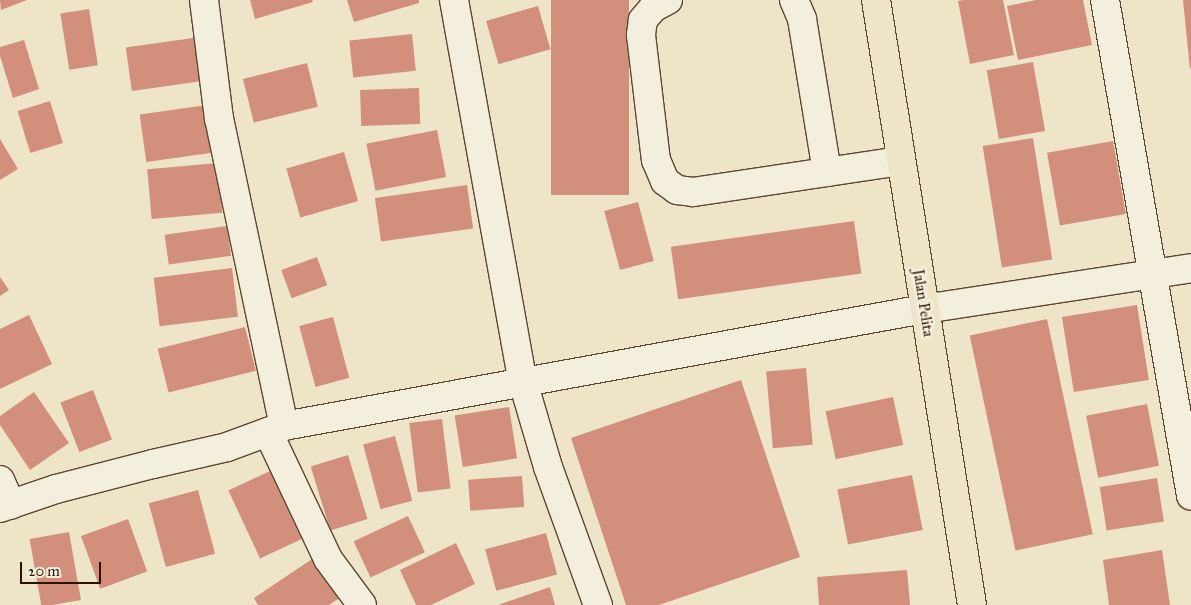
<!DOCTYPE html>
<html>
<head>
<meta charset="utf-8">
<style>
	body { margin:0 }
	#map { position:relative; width:1191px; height:605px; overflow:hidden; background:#eee5c9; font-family:"IM FELL Great Primer",serif }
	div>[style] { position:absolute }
	.building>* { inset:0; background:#d2907c; transform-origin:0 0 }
	.roads { filter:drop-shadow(1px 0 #5c4632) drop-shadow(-1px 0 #5c4632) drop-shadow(0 1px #5c4632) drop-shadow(0 -1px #5c4632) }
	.minor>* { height:28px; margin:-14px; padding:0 14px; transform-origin:14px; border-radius:14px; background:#f4eedc }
	.highway>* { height:28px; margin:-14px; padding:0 14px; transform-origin:14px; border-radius:14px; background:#eee5c9 }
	span { translate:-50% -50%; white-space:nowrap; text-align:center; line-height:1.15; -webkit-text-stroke:5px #f4eedc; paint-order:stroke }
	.street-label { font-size:15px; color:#2c1100 }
	.scale { position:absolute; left:20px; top:562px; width:81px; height:22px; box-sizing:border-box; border:2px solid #2c1100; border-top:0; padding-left:6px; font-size:15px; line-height:18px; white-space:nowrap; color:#2c1100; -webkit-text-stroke:4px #f4eedc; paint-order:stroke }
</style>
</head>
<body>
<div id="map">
	<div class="building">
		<i style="clip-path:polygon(0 0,27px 0,1px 10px)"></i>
		<i style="clip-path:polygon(250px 0,312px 0,313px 2px,255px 19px)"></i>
		<i style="clip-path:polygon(347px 0,419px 0,419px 3px,354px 22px)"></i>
		<i style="left:551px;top:0;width:78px;height:195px"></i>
		<i style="clip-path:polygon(963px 0,1003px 0,1014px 55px,970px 64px,958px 1px)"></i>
		<i style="clip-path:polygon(1036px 0,1083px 0,1092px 45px,1018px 60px,1007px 6px)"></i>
		<i style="clip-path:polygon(1183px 0,1191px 0,1191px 68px,1190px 69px)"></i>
		<i style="left:538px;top:6px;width:45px;height:54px;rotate:74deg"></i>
		<i style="left:89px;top:9px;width:57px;height:29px;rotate:81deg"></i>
		<i style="left:412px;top:34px;width:37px;height:63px;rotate:84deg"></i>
		<i style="left:200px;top:37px;width:44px;height:75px;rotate:82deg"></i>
		<i style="clip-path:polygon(24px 40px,39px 89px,13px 98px,0 56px,0 47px)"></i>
		<i style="left:1033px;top:62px;width:70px;height:47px;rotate:80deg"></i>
		<i style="left:307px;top:63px;width:45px;height:66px;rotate:76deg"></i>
		<i style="left:419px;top:88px;width:36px;height:59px;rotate:88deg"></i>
		<i style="left:50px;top:101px;width:44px;height:34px;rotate:73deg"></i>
		<i style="left:207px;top:105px;width:48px;height:68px;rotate:82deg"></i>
		<i style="left:437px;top:130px;width:48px;height:72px;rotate:79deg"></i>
		<i style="left:1033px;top:138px;width:123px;height:51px;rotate:81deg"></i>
		<i style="clip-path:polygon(0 139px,18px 169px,0 180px)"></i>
		<i style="left:1113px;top:141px;width:74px;height:67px;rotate:80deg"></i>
		<i style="left:344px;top:152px;width:51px;height:60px;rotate:74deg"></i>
		<i style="left:218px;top:163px;width:50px;height:71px;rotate:85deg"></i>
		<i style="left:467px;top:185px;width:44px;height:93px;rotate:82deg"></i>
		<i style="left:638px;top:202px;width:61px;height:35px;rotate:75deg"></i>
		<i style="left:854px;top:221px;width:53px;height:185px;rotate:82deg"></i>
		<i style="left:227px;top:226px;width:30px;height:63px;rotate:82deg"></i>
		<i style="left:317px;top:257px;width:30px;height:38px;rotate:70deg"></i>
		<i style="left:232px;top:268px;width:49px;height:79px;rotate:83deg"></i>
		<i style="clip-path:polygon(0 277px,9px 290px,0 296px)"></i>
		<i style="left:1137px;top:305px;width:76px;height:76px;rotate:81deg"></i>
		<i style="clip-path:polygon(29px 315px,52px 364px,0 389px,0 329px)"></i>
		<i style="left:333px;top:317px;width:63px;height:35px;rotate:75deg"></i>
		<i style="left:1047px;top:319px;width:220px;height:79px;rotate:78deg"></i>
		<i style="left:245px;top:327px;width:45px;height:90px;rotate:76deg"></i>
		<i style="left:806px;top:368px;width:77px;height:40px;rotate:85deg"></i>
		<i style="clip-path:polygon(741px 380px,800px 557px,659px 605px,626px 605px,571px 438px)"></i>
		<i style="left:93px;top:390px;width:53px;height:35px;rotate:69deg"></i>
		<i style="clip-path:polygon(34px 392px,69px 443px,30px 470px,0 425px,0 416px)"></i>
		<i style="left:893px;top:397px;width:49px;height:69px;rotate:78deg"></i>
		<i style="left:1147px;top:404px;width:63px;height:62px;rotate:79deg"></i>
		<i style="left:509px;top:407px;width:52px;height:55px;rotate:81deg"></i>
		<i style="left:442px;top:419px;width:70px;height:33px;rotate:83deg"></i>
		<i style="left:395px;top:436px;width:67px;height:33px;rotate:75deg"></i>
		<i style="left:348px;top:455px;width:67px;height:39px;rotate:73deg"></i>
		<i style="left:270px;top:471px;width:75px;height:46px;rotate:65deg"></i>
		<i style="left:912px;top:475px;width:56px;height:76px;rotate:79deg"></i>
		<i style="left:522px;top:476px;width:31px;height:54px;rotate:86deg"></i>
		<i style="left:1157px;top:478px;width:44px;height:58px;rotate:81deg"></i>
		<i style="left:198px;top:490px;width:66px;height:51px;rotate:75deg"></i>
		<i style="left:408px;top:516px;width:40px;height:60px;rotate:65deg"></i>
		<i style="left:128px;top:519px;width:56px;height:50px;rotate:70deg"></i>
		<i style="left:69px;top:532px;width:69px;height:40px;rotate:80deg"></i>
		<i style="left:546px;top:533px;width:43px;height:63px;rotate:75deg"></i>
		<i style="clip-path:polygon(456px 543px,475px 584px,431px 605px,416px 605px,400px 570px)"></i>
		<i style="clip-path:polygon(1162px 550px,1170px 605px,1109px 605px,1103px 560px)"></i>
		<i style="clip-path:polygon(315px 557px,341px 597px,329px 605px,258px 605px,254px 598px)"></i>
		<i style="clip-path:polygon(907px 570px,910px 605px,819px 605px,817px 577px)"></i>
		<i style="clip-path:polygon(550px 587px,555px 605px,498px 605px)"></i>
	</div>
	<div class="roads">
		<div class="minor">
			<i style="left:204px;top:0;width:119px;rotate:82.8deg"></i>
			<i style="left:219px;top:118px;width:315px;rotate:78.1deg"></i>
			<i style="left:454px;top:0;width:388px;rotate:79.8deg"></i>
			<i style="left:523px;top:382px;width:89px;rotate:73.6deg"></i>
			<i style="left:548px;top:467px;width:147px;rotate:70.1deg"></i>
			<i style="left:668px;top:0;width:17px;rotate:152deg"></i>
			<i style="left:653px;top:8px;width:16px;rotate:130deg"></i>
			<i style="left:643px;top:20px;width:15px;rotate:98deg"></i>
			<i style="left:641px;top:35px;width:126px;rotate:83.2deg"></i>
			<i style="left:656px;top:160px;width:23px;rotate:67deg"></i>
			<i style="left:665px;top:181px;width:15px;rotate:37deg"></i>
			<i style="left:677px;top:190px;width:16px;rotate:7deg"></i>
			<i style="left:693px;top:192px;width:210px;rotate:-8.5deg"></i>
			<i style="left:794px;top:0;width:21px;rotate:67deg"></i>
			<i style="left:802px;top:19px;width:155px;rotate:80.7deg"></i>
			<i style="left:1105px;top:0;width:503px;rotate:80.16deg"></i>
			<i style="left:268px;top:432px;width:140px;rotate:64.7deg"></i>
			<i style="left:328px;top:559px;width:57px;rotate:53.5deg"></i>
			<i style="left:0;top:480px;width:27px;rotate:66deg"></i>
			<i style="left:0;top:508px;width:59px;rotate:-18.7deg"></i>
			<i style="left:56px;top:489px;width:100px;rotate:-14.5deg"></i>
			<i style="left:153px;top:464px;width:76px;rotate:-12.9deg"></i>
			<i style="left:227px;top:447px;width:61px;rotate:-20.2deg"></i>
			<i style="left:284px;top:426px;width:651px;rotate:-10.36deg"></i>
			<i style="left:924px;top:309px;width:270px;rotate:-8.7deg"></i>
		</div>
		<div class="highway">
			<i style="left:876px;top:0;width:613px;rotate:80.98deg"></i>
		</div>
	</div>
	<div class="street-label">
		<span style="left:923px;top:303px;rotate:81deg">Jalan Pelita</span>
	</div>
	<div class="scale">20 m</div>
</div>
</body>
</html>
